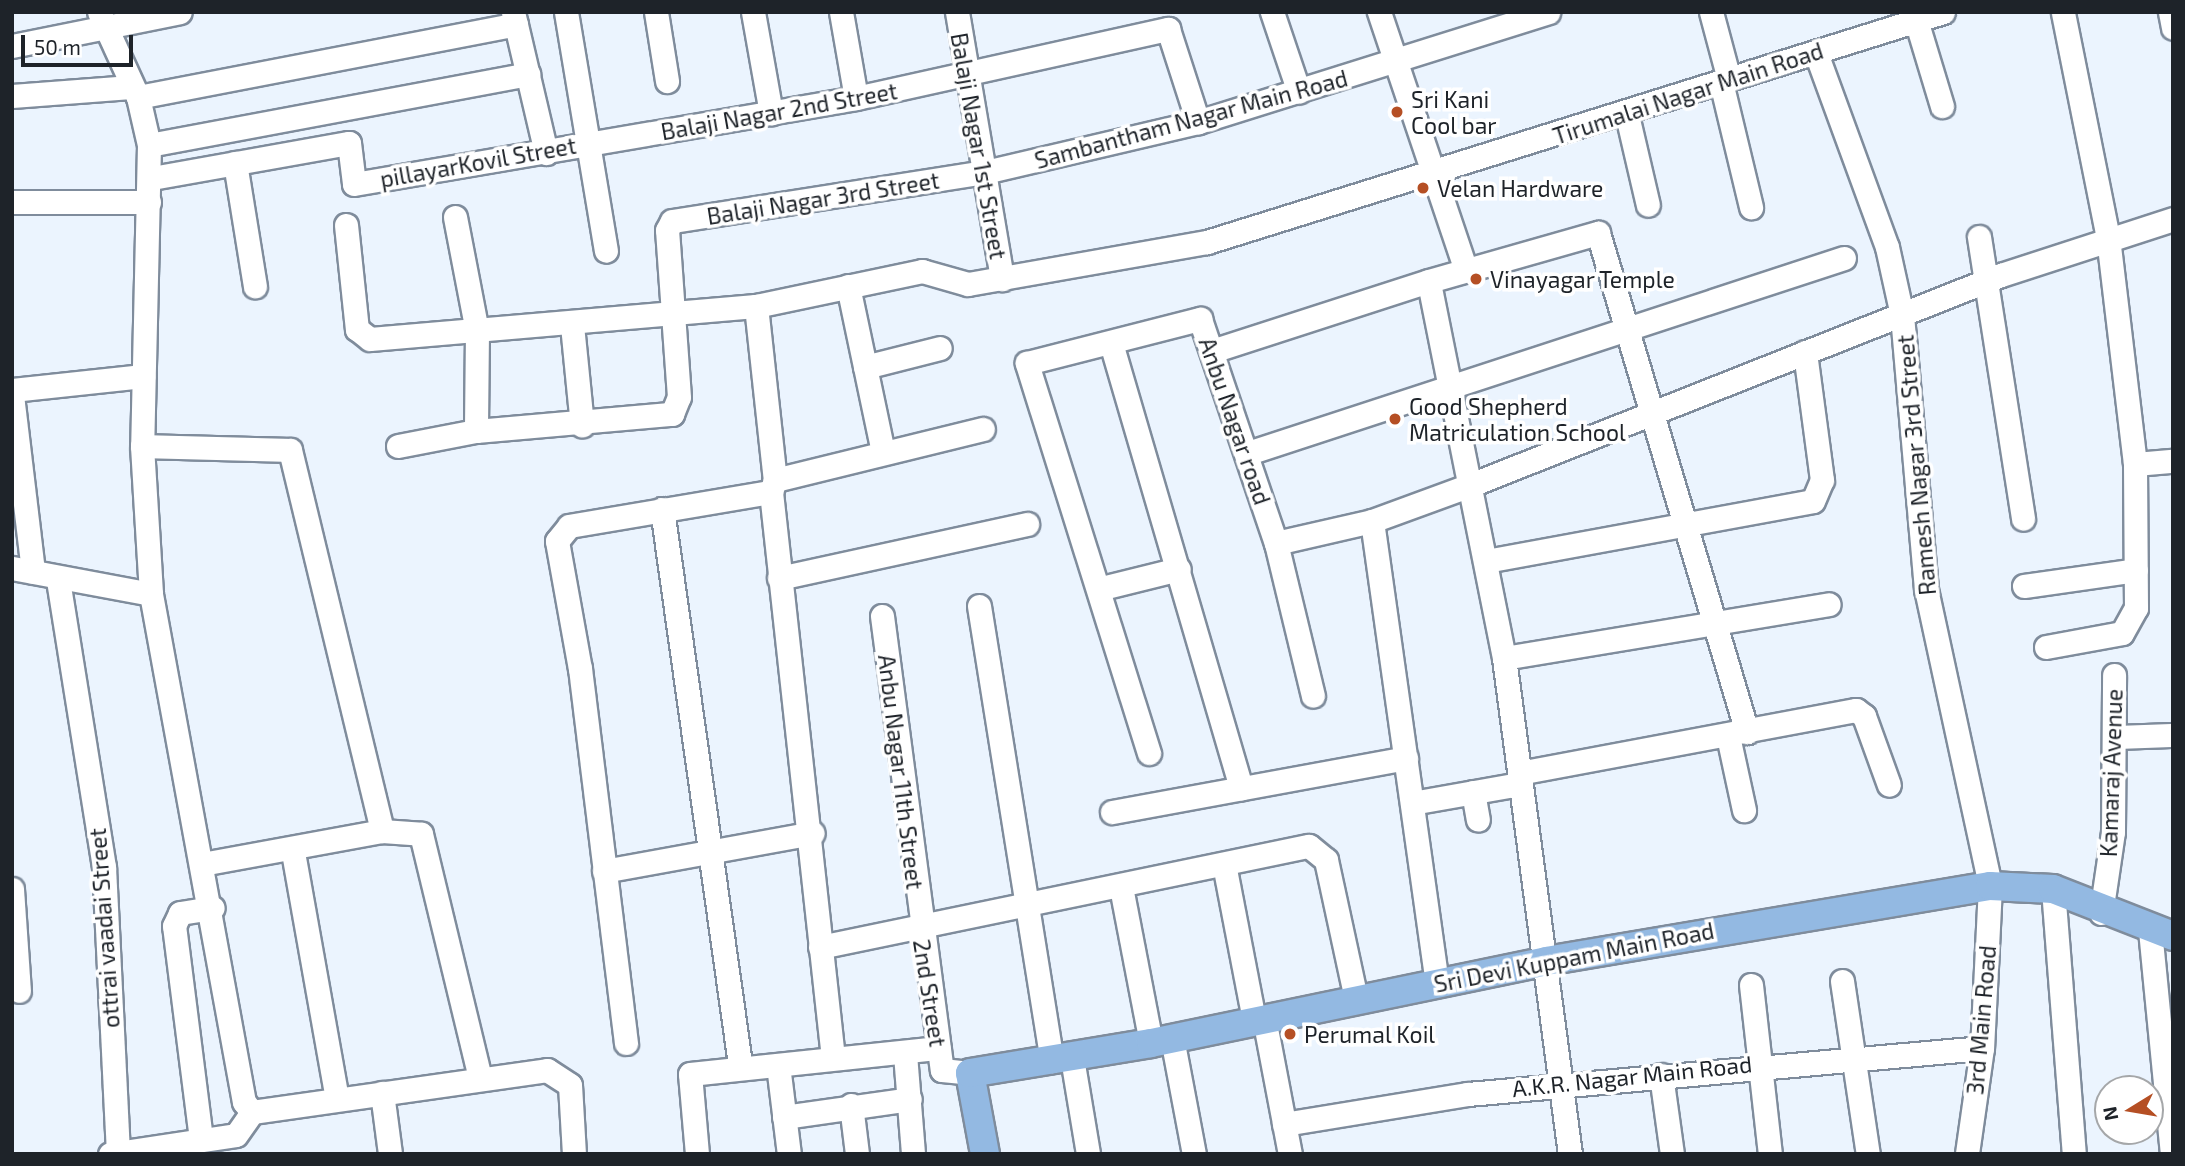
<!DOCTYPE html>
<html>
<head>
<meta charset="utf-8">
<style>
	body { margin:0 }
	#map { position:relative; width:2185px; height:1166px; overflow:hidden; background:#ebf4fe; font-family:"Exo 2",sans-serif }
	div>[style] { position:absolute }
	.roads { filter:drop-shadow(2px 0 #7f8c9c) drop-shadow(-2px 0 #7f8c9c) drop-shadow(0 2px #7f8c9c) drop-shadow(0 -2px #7f8c9c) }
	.minor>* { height:23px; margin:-11.5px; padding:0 11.5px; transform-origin:11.5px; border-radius:11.5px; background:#fff }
	.major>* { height:28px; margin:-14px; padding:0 14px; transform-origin:14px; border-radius:14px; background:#93b9e2 }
	.dots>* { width:19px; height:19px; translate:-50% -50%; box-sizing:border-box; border:4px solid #fff; border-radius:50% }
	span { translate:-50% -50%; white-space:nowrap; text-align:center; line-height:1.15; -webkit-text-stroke:7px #fff; paint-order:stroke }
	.street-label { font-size:23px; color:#1e2329 }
	.poi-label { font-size:23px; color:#1e2329 }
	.left { translate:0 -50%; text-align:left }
	.frame { position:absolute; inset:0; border:14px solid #1e2329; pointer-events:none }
	.north { position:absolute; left:2094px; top:1075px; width:70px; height:70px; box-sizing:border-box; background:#fff; border:2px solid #a5a7a9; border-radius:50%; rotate:259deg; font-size:19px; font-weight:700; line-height:28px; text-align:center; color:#1e2329 }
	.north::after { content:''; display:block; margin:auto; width:24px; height:32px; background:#b54f24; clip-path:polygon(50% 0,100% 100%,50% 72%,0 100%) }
	.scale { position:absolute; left:21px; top:35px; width:112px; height:32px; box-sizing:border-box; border:4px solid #1e2329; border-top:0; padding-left:9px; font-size:21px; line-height:24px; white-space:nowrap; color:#1e2329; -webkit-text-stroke:5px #fff; paint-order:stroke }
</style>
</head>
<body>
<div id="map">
	<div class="roads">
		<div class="minor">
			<i style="left:99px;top:12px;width:94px;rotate:65.4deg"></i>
			<i style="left:138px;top:97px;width:49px;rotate:77.1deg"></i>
			<i style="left:149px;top:145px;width:301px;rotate:91.3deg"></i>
			<i style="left:142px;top:446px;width:148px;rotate:86.5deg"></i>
			<i style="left:151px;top:594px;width:516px;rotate:79.63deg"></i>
			<i style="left:244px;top:1102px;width:13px;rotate:51deg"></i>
			<i style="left:513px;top:12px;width:145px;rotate:76.8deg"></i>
			<i style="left:566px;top:12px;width:242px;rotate:80.5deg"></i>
			<i style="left:656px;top:12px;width:70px;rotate:80.9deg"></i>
			<i style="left:753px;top:12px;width:103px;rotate:79.9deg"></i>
			<i style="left:841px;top:12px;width:87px;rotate:80.1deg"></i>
			<i style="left:957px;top:12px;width:271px;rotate:80.4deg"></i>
			<i style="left:1272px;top:12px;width:84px;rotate:71.4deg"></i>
			<i style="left:1379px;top:12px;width:272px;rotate:71.4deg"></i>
			<i style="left:1711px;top:12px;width:69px;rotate:75deg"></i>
			<i style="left:2170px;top:12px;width:16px;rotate:79deg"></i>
			<i style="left:1916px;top:20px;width:90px;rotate:73.2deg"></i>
			<i style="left:12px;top:46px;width:171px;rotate:-11.4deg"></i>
			<i style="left:1816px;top:53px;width:207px;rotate:69.9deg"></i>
			<i style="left:1887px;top:247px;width:70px;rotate:77.6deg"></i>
			<i style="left:1902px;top:315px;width:275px;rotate:85deg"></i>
			<i style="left:1926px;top:589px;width:304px;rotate:77.8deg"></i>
			<i style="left:1990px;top:886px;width:162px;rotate:92.8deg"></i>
			<i style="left:1982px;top:1048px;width:107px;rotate:98.1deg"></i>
			<i style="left:1721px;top:82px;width:129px;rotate:76.5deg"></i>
			<i style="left:12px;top:96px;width:119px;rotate:-4.3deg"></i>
			<i style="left:138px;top:97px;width:385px;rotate:-10.9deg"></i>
			<i style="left:1627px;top:115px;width:92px;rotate:76.9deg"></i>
			<i style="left:149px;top:145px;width:386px;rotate:-10.6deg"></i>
			<i style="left:235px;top:163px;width:125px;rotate:80.8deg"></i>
			<i style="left:152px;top:178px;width:200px;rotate:-10.1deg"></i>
			<i style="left:349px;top:143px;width:41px;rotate:83deg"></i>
			<i style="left:354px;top:184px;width:509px;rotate:-9.72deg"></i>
			<i style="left:856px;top:98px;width:320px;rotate:-12.5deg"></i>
			<i style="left:1168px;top:29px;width:98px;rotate:72.1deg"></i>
			<i style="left:12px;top:202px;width:137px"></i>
			<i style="left:455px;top:217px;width:116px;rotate:79.1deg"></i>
			<i style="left:477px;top:331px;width:100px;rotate:90.6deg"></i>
			<i style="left:346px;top:225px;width:105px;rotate:84deg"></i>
			<i style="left:357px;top:329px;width:16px;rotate:38deg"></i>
			<i style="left:370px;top:339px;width:387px;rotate:-4.9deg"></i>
			<i style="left:756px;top:306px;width:170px;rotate:-11.9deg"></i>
			<i style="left:922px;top:271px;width:48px;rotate:15.8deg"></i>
			<i style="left:968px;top:284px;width:243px;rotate:-10deg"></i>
			<i style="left:1207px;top:242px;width:771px;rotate:-17.35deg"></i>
			<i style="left:1979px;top:237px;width:285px;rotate:81.1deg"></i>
			<i style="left:848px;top:286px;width:170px;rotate:78.1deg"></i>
			<i style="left:756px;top:306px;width:175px;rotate:83.8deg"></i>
			<i style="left:572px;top:325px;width:101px;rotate:84.3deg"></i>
			<i style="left:1111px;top:343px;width:464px;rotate:73.7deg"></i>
			<i style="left:1212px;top:351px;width:228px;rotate:-17.9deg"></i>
			<i style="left:865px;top:367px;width:77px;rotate:-14.2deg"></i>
			<i style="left:12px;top:390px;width:132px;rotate:-6.1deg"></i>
			<i style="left:12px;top:395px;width:178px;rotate:83.2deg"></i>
			<i style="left:142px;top:446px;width:148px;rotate:1.5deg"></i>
			<i style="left:290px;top:450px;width:392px;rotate:76.4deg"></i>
			<i style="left:398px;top:446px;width:79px;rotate:-10.9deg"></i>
			<i style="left:476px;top:431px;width:197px;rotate:-5deg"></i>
			<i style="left:672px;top:414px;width:18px;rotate:-68deg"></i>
			<i style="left:679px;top:397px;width:167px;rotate:-94.1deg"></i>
			<i style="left:667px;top:230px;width:10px;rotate:-61deg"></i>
			<i style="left:672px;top:221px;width:317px;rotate:-8.9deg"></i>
			<i style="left:985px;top:172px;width:219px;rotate:-13.2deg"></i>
			<i style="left:1198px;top:122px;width:367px;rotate:-17.4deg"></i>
			<i style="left:1248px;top:453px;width:627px;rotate:-18.12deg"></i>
			<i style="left:2135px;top:464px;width:38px;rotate:-5deg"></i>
			<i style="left:662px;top:509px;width:560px;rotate:82deg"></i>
			<i style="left:1372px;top:521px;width:467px;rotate:82deg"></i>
			<i style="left:1276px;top:543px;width:98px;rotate:-12.9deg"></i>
			<i style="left:1372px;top:521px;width:108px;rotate:-20.1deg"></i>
			<i style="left:1473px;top:484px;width:568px;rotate:-21.6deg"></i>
			<i style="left:2001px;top:275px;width:181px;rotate:-18deg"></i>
			<i style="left:1486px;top:561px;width:332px;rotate:-10.4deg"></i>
			<i style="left:1813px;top:501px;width:23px;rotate:-67deg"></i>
			<i style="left:1822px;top:480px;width:129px;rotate:-97.6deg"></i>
			<i style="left:12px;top:568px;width:141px;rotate:10.6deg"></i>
			<i style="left:779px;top:578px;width:254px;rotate:-12.3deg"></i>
			<i style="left:58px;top:580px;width:291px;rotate:80.9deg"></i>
			<i style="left:104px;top:867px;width:287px;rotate:87.2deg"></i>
			<i style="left:2024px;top:586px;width:113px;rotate:-8.1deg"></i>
			<i style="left:1102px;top:588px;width:79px;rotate:-13.9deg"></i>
			<i style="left:979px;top:606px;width:461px;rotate:80.9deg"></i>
			<i style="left:882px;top:616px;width:458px;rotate:82.5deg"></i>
			<i style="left:942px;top:1070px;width:28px;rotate:6deg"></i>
			<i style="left:2046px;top:647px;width:77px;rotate:-10.4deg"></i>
			<i style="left:2122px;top:633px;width:29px;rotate:-61deg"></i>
			<i style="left:2136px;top:608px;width:144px;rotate:-90.4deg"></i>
			<i style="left:2135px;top:464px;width:228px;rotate:-96.8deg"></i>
			<i style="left:2108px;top:238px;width:230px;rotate:-101.3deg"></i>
			<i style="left:1504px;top:658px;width:329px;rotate:-9.4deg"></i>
			<i style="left:1728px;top:736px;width:76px;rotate:77.8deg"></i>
			<i style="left:2115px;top:737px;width:58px;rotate:-2deg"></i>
			<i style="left:1149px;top:753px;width:409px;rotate:-107.4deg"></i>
			<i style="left:1027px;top:363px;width:179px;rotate:-14.3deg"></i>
			<i style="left:1200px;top:319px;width:237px;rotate:71.3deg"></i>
			<i style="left:1276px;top:543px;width:157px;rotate:76.4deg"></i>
			<i style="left:1519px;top:773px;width:343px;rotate:-10.6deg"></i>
			<i style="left:1856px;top:710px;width:10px;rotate:37deg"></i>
			<i style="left:1864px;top:716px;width:73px;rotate:70.1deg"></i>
			<i style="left:1473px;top:792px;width:28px;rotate:80deg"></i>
			<i style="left:1412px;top:803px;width:110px;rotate:-10deg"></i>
			<i style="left:1112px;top:812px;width:299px;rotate:-10.4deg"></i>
			<i style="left:293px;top:852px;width:251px;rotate:79.9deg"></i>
			<i style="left:202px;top:864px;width:183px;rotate:-10.4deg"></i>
			<i style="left:382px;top:831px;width:39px;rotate:4deg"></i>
			<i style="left:421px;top:834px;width:251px;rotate:76.4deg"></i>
			<i style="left:1224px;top:864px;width:159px;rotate:79.1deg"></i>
			<i style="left:604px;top:871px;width:212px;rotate:-10.3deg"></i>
			<i style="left:1121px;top:887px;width:159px;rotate:79.1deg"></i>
			<i style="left:12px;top:889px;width:102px;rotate:86.1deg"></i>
			<i style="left:2053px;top:889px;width:266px;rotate:85.5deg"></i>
			<i style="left:2101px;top:913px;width:82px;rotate:-81.6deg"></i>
			<i style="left:2113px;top:832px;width:157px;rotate:-89.6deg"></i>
			<i style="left:2150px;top:930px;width:225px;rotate:84.4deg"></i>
			<i style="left:820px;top:947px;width:499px;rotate:-11.7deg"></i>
			<i style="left:1309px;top:846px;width:22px;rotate:39deg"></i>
			<i style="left:1326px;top:860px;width:142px;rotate:77.8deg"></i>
			<i style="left:1842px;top:981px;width:175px;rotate:81.5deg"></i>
			<i style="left:1751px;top:985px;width:170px;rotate:83.6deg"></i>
			<i style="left:1264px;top:1018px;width:138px;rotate:79.2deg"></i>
			<i style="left:1172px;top:1038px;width:118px;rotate:79.3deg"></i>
			<i style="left:626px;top:1043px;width:377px;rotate:-97deg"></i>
			<i style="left:580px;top:669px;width:130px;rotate:-100.2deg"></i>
			<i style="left:557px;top:541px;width:19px;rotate:-51deg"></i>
			<i style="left:569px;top:526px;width:205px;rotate:-9.6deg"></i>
			<i style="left:905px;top:1054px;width:100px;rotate:85.4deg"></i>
			<i style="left:833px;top:1058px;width:569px;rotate:-96.25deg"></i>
			<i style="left:771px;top:492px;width:13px;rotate:-72deg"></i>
			<i style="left:775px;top:480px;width:214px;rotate:-13.8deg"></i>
			<i style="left:1072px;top:1058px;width:97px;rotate:80.5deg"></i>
			<i style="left:778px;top:1065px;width:90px;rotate:83deg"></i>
			<i style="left:1661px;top:1075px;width:80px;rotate:82.1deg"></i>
			<i style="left:382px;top:1093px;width:62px;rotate:82.5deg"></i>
			<i style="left:851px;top:1105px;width:49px;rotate:83deg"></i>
			<i style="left:252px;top:1112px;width:298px;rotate:-8.1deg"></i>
			<i style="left:547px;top:1070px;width:27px;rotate:33deg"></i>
			<i style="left:570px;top:1085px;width:69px;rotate:86.7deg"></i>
			<i style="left:784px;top:1117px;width:127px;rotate:-8.1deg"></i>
			<i style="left:1284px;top:1124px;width:186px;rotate:-9.3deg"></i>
			<i style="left:1468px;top:1094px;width:516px;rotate:-5.11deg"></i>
			<i style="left:201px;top:1139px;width:215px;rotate:-97.2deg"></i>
			<i style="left:174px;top:926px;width:14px;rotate:-65deg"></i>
			<i style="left:180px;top:913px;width:33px;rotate:-9deg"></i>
			<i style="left:110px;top:1154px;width:127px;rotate:-8.6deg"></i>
			<i style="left:236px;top:1135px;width:28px;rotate:-55deg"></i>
			<i style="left:697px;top:1154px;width:80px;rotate:-95deg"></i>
			<i style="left:690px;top:1074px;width:250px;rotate:-6deg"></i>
			<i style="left:1570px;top:1154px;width:500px;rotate:-97.58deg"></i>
			<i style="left:1504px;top:658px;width:384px;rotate:-101.3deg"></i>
			<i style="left:1429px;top:281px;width:176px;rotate:-15.9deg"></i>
			<i style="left:1598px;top:233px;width:521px;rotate:73.37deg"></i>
		</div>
		<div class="major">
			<i style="left:985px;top:1154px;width:82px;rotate:-100.5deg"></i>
			<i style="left:970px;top:1073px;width:183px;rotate:-9.4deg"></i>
			<i style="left:1151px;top:1043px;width:403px;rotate:-11.7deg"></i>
			<i style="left:1546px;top:961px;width:450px;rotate:-9.6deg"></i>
			<i style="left:1990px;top:886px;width:63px;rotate:2.7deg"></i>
			<i style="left:2053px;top:889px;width:129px;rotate:21.4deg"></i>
		</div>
	</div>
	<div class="dots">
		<i style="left:1397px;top:112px;background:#b54f24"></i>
		<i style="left:1423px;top:188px;background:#b54f24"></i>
		<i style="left:1476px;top:279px;background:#b54f24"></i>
		<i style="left:1395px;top:419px;background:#b54f24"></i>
		<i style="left:1290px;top:1034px;background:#b54f24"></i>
	</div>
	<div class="street-label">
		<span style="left:1688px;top:93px;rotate:-18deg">Tirumalai Nagar Main Road</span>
		<span style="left:779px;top:111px;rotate:-10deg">Balaji Nagar 2nd Street</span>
		<span style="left:1191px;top:119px;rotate:-15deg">Sambantham Nagar Main Road</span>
		<span style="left:979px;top:146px;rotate:80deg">Balaji Nagar 1st Street</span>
		<span style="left:478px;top:162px;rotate:-10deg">pillayarKovil Street</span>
		<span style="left:823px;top:198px;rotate:-9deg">Balaji Nagar 3rd Street</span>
		<span style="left:1235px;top:421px;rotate:71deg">Anbu Nagar road</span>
		<span style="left:1916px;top:465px;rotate:-95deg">Ramesh Nagar 3rd Street</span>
		<span style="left:901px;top:772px;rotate:83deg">Anbu Nagar 11th Street</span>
		<span style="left:2111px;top:773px;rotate:-88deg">Kamaraj Avenue</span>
		<span style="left:104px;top:928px;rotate:-94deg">ottrai vaadai Street</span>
		<span style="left:1574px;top:957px;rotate:-11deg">Sri Devi Kuppam Main Road</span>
		<span style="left:930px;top:993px;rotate:81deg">2nd Street</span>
		<span style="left:1981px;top:1020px;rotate:-85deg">3rd Main Road</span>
		<span style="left:1632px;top:1076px;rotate:-6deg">A.K.R. Nagar Main Road</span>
	</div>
	<div class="poi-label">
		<span class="left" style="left:1411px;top:112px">Sri Kani<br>Cool bar</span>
		<span class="left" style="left:1437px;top:188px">Velan Hardware</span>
		<span class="left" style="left:1490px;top:279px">Vinayagar Temple</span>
		<span class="left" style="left:1409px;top:419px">Good Shepherd<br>Matriculation School</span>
		<span class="left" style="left:1304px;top:1034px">Perumal Koil</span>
	</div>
	<div class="frame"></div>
	<div class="north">N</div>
	<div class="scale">50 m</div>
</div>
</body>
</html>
